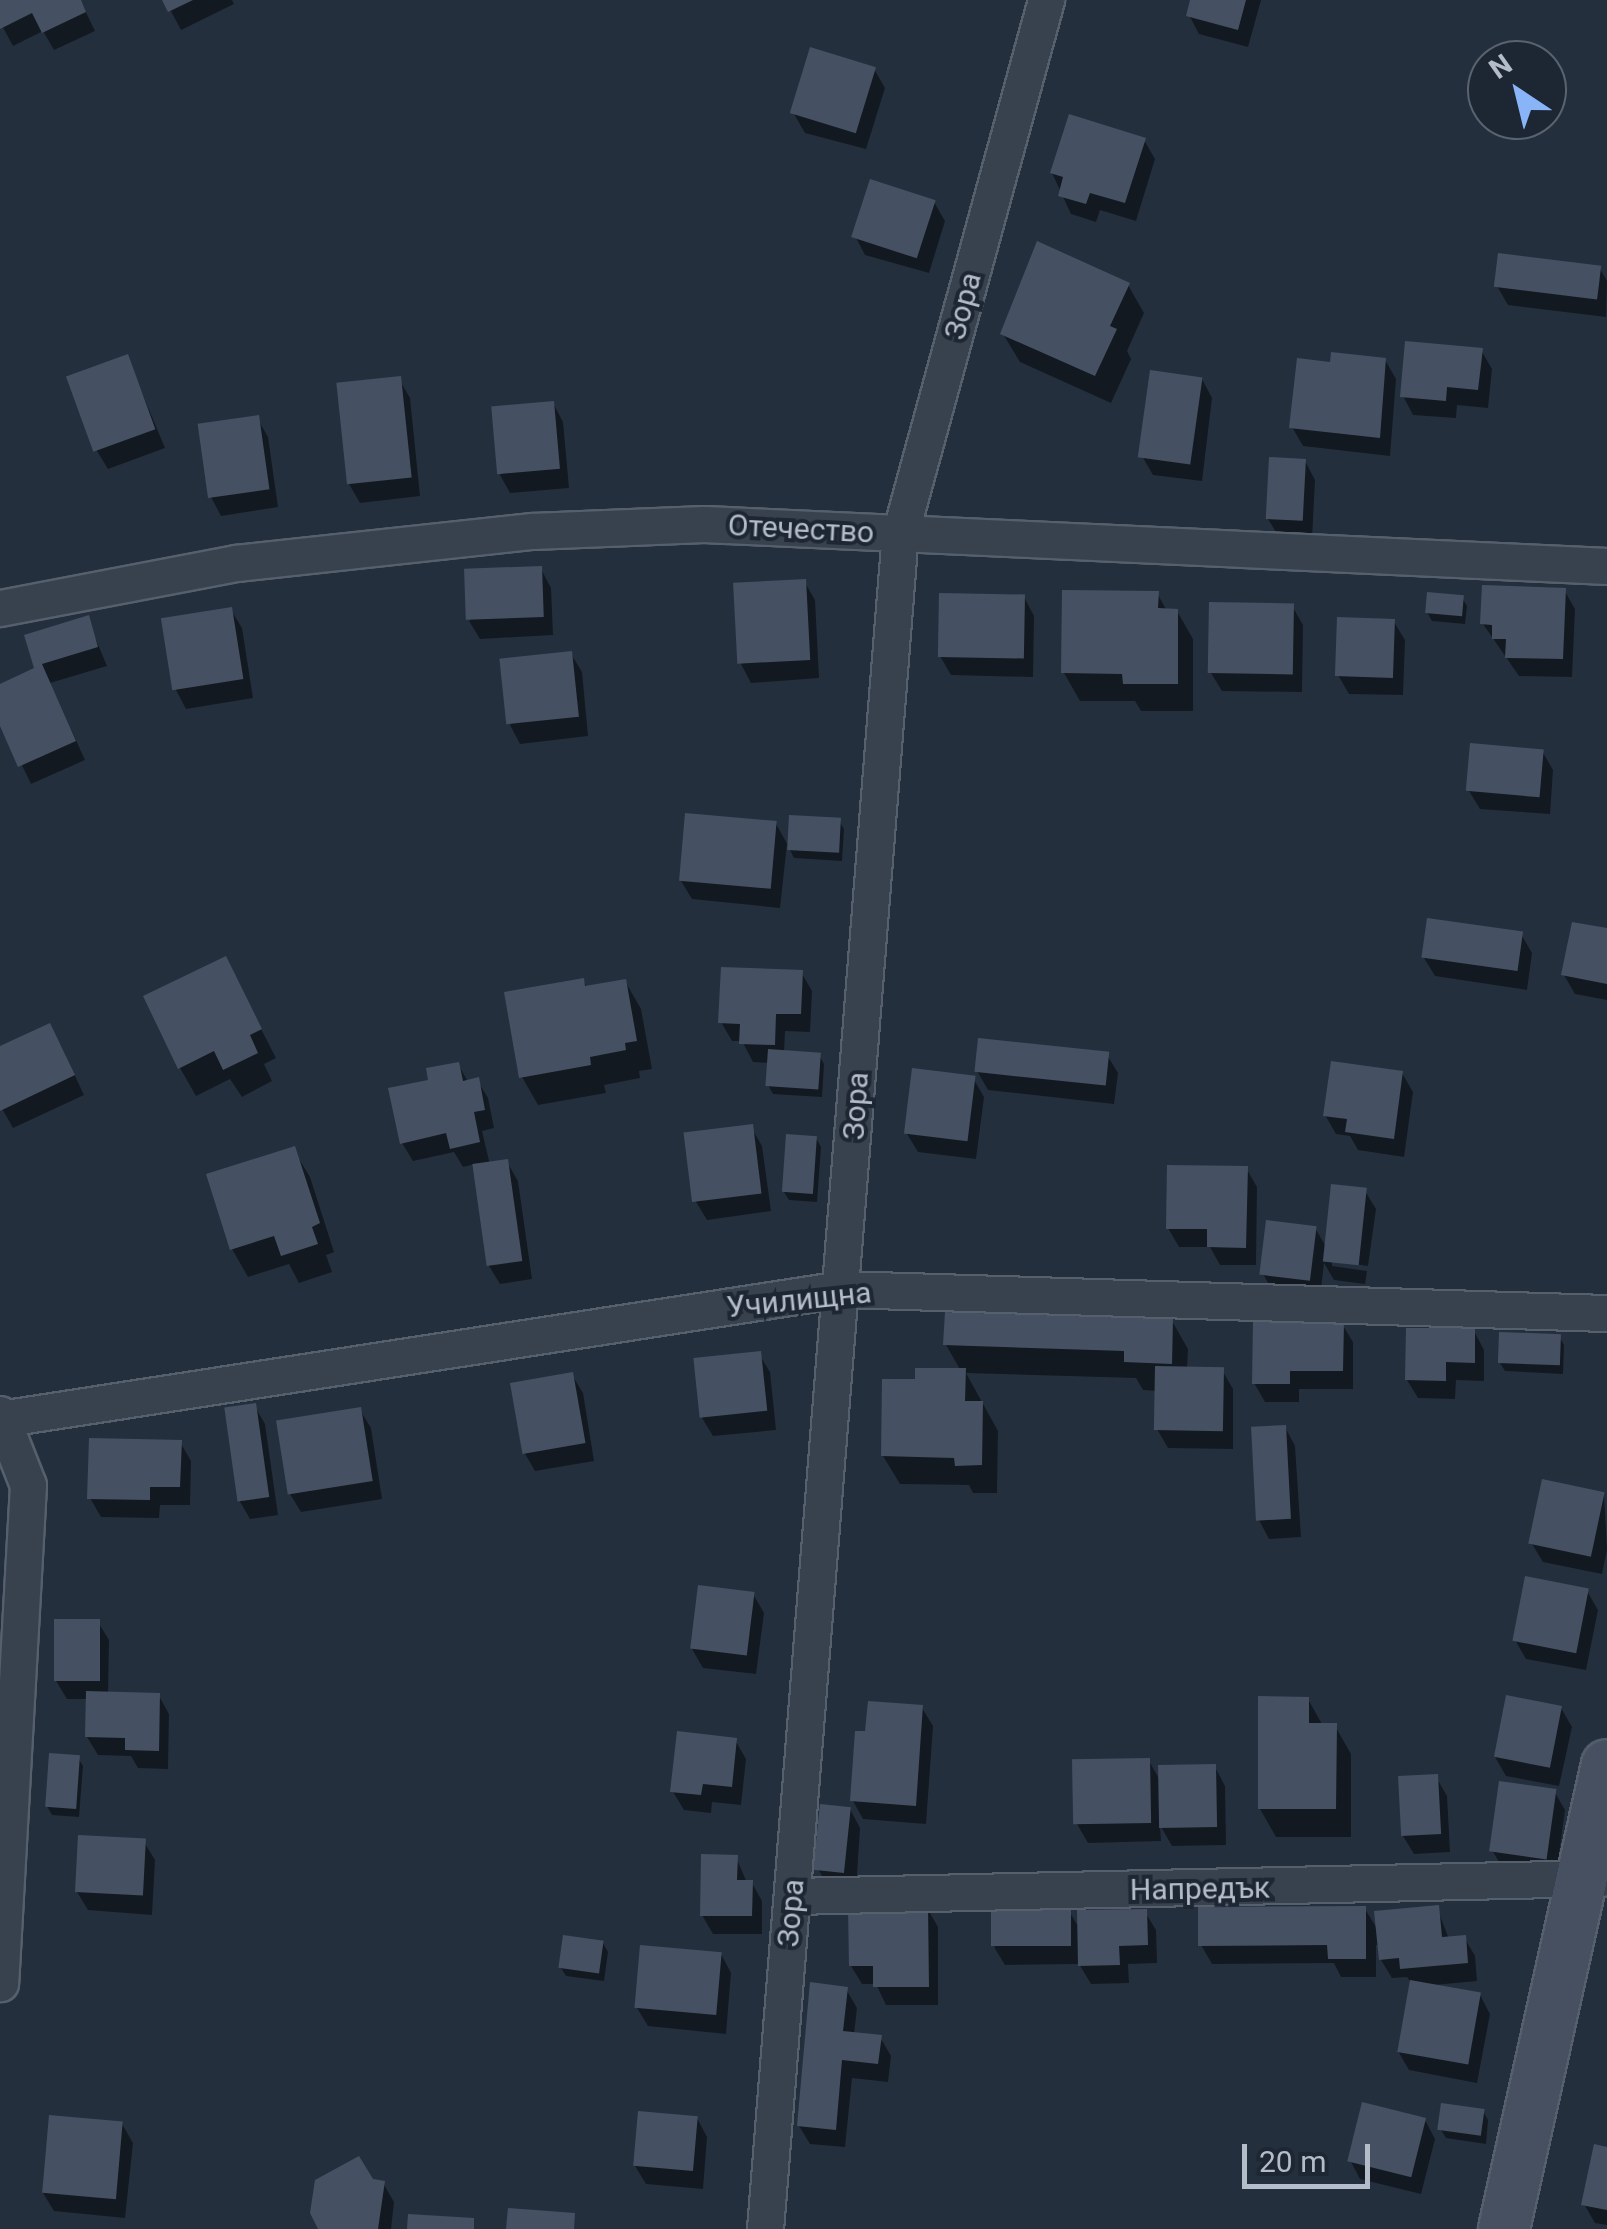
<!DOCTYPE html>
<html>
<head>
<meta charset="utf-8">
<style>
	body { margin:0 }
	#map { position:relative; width:1607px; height:2229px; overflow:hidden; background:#242f3e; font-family:Roboto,sans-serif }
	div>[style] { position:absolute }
	.shadow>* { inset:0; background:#0007 }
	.building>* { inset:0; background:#455162; transform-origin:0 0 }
	.roads { filter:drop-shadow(2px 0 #565f6c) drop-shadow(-2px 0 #565f6c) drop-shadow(0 2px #565f6c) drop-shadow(0 -2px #565f6c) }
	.street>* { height:35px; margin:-17.5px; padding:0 17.5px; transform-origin:17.5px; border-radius:17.5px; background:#38414e }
	.secondary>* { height:50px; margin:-25px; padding:0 25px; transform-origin:25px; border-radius:25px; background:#465061 }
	span { translate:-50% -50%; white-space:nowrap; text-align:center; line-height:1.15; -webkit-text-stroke:8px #1d2633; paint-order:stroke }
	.street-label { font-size:30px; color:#b4bcc9 }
	.north { position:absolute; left:1467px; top:40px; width:100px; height:100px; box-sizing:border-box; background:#1d2633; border:2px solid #59626f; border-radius:50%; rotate:325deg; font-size:28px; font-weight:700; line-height:40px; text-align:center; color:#b4bcc9 }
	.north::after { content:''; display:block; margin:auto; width:35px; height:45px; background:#8ab4f8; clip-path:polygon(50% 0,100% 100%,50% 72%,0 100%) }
	.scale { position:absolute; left:1242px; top:2144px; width:128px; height:45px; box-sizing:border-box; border:5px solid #b4bcc9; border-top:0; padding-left:12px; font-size:30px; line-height:35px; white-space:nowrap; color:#b4bcc9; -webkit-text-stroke:8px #1d2633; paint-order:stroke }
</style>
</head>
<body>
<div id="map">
	<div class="shadow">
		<i style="clip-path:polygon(0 0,80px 0,95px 31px,54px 50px,43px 31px,13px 46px,0 22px)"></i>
		<i style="clip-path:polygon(165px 0,232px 0,234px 4px,181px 30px)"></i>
		<i style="clip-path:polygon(1193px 0,1261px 0,1248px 47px,1199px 34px,1189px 15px)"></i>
		<i style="clip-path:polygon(874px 69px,885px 88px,866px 149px,805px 133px,794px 114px)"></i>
		<i style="clip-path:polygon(1144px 140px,1155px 159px,1136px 221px,1100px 210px,1096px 222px,1071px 214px,1052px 173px)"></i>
		<i style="clip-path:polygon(934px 202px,945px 221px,929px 273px,865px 255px,855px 236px)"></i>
		<i style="clip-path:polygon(1599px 267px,1607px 281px,1606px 317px,1508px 305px,1497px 286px)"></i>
		<i style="clip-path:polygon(1128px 285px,1144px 313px,1127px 351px,1131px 359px,1111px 403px,1020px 362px,1003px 334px)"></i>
		<i style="clip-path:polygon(1481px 350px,1492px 369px,1488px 408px,1457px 405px,1456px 418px,1413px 415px,1403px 396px)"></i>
		<i style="clip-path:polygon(127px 357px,165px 448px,108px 469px,97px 451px)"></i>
		<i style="clip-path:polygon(1385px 360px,1396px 379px,1390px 456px,1303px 446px,1292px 427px,1332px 365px)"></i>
		<i style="clip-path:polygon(399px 379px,410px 398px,420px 496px,360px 503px,349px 484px)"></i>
		<i style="clip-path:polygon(1202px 379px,1212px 398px,1202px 481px,1153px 475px,1142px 456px)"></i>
		<i style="clip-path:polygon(553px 403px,563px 422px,569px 488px,510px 493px,500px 475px)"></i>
		<i style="clip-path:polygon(257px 418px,268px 437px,278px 507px,221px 516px,211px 497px)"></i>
		<i style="clip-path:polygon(1305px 461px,1315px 480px,1312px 539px,1279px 537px,1268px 519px)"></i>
		<i style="clip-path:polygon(541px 569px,551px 588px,553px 635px,480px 639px,469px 621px)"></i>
		<i style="clip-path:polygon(804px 581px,815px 600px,819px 678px,751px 683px,741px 664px)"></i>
		<i style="clip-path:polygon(1564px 590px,1575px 609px,1572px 677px,1519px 676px,1483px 624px)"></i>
		<i style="clip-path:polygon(1157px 593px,1167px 611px,1177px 611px,1193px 639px,1193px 711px,1141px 711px,1135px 701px,1080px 701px,1064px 673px)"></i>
		<i style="clip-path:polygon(1024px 597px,1034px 616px,1033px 677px,951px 675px,940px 656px)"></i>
		<i style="clip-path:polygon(1462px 598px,1467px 606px,1465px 624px,1432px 621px,1427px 612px)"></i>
		<i style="clip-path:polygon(1292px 606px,1303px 625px,1302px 692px,1222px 691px,1211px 673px)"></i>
		<i style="clip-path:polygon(231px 610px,242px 628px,253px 698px,186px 709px,176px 690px)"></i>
		<i style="clip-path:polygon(87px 618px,107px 666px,50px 683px,85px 760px,31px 784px,0 720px,0 686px,37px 669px,27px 637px)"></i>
		<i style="clip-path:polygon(1394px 622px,1405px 640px,1403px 695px,1349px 694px,1338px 675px)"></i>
		<i style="clip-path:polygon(571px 654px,582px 672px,588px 736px,520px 744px,510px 725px)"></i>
		<i style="clip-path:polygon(1542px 751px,1553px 770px,1550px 814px,1480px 809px,1469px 791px)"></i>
		<i style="clip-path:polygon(839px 821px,844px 829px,842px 861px,794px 858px,787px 844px,780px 908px,692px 899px,681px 881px,776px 824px,789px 847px)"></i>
		<i style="clip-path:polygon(1607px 931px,1607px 1000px,1575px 994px,1564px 975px)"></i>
		<i style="clip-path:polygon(1521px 934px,1532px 953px,1527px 990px,1435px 976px,1424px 958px)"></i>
		<i style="clip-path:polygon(225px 959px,276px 1058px,264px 1064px,272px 1081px,242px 1097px,230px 1079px,196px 1096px,180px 1068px)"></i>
		<i style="clip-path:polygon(801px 972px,812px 991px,810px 1032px,785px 1031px,784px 1053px,819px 1055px,824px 1064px,822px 1097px,773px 1094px,768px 1085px,770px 1063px,753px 1062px,742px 1041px,732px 1041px,721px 1022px)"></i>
		<i style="clip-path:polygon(583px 980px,587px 988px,625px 981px,641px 1009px,652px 1069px,639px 1071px,640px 1078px,604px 1085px,606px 1093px,538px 1105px,522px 1077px)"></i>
		<i style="clip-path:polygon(60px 1044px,84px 1095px,13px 1128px,0 1105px,0 1049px)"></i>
		<i style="clip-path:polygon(1107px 1055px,1118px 1073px,1114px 1104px,988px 1090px,977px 1071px)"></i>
		<i style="clip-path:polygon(458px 1064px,468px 1082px,477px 1080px,488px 1098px,494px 1128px,482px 1131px,490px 1165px,507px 1162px,518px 1181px,532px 1279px,500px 1284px,489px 1266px,475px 1164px,463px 1167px,454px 1152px,413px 1161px,402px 1143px,431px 1082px)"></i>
		<i style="clip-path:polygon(1402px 1073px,1413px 1092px,1404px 1157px,1358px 1150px,1350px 1136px,1336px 1134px,1325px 1115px)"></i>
		<i style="clip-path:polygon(973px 1078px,984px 1097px,976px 1159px,918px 1152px,907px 1134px)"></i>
		<i style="clip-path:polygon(751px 1127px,762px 1146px,771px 1211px,707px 1220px,696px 1202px)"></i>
		<i style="clip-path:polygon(816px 1138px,821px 1147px,817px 1202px,789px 1200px,784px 1192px)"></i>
		<i style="clip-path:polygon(293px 1149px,310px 1177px,334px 1252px,326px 1255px,332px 1272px,299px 1283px,289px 1264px,248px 1277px,232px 1249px)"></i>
		<i style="clip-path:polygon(1246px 1168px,1257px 1187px,1256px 1265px,1220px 1265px,1210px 1247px,1179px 1247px,1168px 1228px)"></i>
		<i style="clip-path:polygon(1365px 1191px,1376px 1209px,1368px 1266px,1332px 1261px,1332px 1266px,1367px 1271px,1365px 1284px,1334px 1280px,1324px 1263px,1320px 1298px,1274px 1293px,1263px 1274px,1315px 1228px,1325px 1245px)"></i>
		<i style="clip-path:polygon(1172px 1321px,1188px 1349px,1187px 1369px,1222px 1370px,1233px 1389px,1233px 1449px,1168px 1448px,1157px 1429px,1158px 1391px,1143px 1390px,1136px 1378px,966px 1373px,998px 1431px,997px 1493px,973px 1493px,969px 1485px,900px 1484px,883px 1456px,917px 1381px,961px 1371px,946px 1345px)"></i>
		<i style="clip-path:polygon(1342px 1324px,1353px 1342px,1353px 1389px,1299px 1389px,1299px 1402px,1265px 1402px,1254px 1383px)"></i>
		<i style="clip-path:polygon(1474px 1331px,1484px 1350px,1484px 1381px,1456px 1380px,1455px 1399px,1418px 1398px,1407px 1380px)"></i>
		<i style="clip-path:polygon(1559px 1336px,1564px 1345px,1563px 1374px,1505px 1371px,1500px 1363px)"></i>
		<i style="clip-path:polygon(759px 1354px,770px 1372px,776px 1430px,713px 1436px,702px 1418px)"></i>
		<i style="clip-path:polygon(572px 1375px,583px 1393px,594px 1461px,535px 1471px,524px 1452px)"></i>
		<i style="clip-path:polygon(254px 1405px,265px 1424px,278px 1515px,250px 1519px,239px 1500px)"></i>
		<i style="clip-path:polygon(360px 1410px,371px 1428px,382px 1499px,301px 1512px,290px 1494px)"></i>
		<i style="clip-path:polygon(1285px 1427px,1295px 1446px,1301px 1537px,1269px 1539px,1259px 1520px)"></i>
		<i style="clip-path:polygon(180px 1442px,191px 1461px,190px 1505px,160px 1505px,159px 1518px,101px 1517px,90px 1498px)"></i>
		<i style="clip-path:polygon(1604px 1494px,1607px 1550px,1602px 1574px,1543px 1562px,1532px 1544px)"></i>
		<i style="clip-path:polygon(1587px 1591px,1598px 1610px,1586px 1670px,1526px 1659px,1515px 1640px)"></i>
		<i style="clip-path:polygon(753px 1594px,764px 1613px,756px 1674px,703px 1668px,692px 1649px)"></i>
		<i style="clip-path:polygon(98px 1622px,109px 1640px,108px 1695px,159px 1696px,169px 1714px,168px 1769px,138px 1768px,131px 1756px,98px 1755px,87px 1737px,89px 1699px,67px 1699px,56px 1681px)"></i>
		<i style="clip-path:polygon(1308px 1699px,1323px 1726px,1335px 1726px,1351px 1754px,1351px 1837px,1276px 1837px,1260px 1809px)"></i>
		<i style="clip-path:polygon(922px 1708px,933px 1726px,926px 1824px,863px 1819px,853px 1801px,868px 1734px)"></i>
		<i style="clip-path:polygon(1561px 1708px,1572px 1727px,1559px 1786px,1506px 1776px,1495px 1757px)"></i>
		<i style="clip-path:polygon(735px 1740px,746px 1759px,741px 1805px,712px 1802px,711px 1813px,684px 1810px,673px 1792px)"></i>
		<i style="clip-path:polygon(78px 1758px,83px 1766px,79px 1817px,52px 1815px,47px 1806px)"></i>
		<i style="clip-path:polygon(1149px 1761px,1161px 1782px,1215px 1767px,1225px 1786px,1226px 1845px,1172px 1846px,1160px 1825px,1161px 1841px,1088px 1843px,1077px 1824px)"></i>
		<i style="clip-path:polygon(1436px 1777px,1447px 1796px,1450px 1852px,1414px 1854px,1403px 1836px)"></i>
		<i style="clip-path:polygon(1554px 1791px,1565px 1810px,1556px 1876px,1503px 1869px,1492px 1850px)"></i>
		<i style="clip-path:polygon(850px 1809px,860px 1828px,856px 1890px,829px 1888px,818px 1869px)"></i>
		<i style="clip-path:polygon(144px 1842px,155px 1860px,152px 1915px,88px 1910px,77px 1892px)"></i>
		<i style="clip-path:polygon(736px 1857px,747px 1883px,752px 1883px,762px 1901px,762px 1934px,713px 1934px,702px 1915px)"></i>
		<i style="clip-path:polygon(927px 1908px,938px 1927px,938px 2005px,886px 2005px,876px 1984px,862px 1984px,851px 1966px)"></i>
		<i style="clip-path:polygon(1437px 1908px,1449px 1939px,1464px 1937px,1475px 1956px,1477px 1981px,1434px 1985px,1480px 1995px,1490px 2014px,1477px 2083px,1409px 2070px,1398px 2051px,1412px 1984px,1407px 1977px,1392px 1978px,1381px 1960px,1380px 1945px,1376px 1945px,1376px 1977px,1341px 1977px,1334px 1963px,1212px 1964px,1201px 1945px,1365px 1909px,1379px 1932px)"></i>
		<i style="clip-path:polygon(1069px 1911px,1079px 1928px,1145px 1912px,1156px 1930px,1157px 1963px,1128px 1964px,1129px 1983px,1091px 1984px,1079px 1964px,1005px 1965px,994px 1947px)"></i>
		<i style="clip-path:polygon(603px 1943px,608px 1952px,604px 1981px,566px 1976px,561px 1968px)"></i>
		<i style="clip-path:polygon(721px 1954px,731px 1973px,726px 2034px,648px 2026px,637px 2008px)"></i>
		<i style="clip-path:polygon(846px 1989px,857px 2008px,854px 2034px,880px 2037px,891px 2056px,888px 2082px,852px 2078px,845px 2147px,810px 2144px,799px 2126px)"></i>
		<i style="clip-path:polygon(1483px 2111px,1488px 2120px,1486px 2144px,1446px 2138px,1441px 2130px)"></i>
		<i style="clip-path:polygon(697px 2118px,707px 2137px,703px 2189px,646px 2184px,635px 2166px)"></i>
		<i style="clip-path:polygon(1425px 2120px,1435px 2139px,1421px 2194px,1360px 2179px,1350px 2160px)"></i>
		<i style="clip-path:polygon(122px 2124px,133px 2143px,125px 2218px,54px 2211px,43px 2193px)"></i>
		<i style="clip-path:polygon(1607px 2150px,1607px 2225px,1595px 2223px,1584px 2204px)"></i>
		<i style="clip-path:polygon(371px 2182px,383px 2183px,394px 2202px,391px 2229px,321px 2229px)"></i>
	</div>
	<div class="building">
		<i style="clip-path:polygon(0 0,81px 0,86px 12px,42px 33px,32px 13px,0 29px)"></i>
		<i style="clip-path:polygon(162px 0,193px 0,168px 12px)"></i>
		<i style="clip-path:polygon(1190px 0,1246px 0,1238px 30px,1186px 16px)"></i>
		<i style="left:810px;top:47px;width:69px;height:69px;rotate:17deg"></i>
		<i style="clip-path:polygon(1069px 114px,1146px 138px,1125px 203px,1090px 193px,1086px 204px,1058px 196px,1063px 177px,1050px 173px)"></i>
		<i style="left:870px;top:179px;width:69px;height:61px;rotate:18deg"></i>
		<i style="clip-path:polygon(1037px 241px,1130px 283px,1110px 326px,1117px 329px,1095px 376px,1000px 334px)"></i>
		<i style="left:1498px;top:253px;width:104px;height:34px;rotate:7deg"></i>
		<i style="clip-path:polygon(1405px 341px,1483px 348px,1478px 390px,1447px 387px,1446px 401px,1400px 397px)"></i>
		<i style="clip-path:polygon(1331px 352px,1386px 358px,1380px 438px,1289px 428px,1297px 358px,1330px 362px)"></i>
		<i style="left:128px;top:354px;width:80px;height:66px;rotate:70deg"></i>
		<i style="left:1150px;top:370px;width:53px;height:88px;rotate:8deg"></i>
		<i style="left:401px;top:376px;width:102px;height:65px;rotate:84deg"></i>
		<i style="left:554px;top:401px;width:68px;height:63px;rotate:85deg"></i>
		<i style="left:259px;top:415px;width:75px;height:62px;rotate:82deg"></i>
		<i style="left:1269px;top:457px;width:37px;height:62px;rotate:3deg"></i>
		<i style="left:542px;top:566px;width:51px;height:78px;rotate:88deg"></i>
		<i style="left:806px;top:579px;width:81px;height:73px;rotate:87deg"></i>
		<i style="clip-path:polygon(1482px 585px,1566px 588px,1563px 659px,1505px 658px,1506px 639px,1492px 639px,1492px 625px,1480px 624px)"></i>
		<i style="clip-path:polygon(1062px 590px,1159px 591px,1158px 608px,1178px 609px,1178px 684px,1123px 684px,1122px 674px,1061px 673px)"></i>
		<i style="left:1427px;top:592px;width:37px;height:21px;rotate:5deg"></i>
		<i style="left:939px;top:593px;width:86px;height:64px;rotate:1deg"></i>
		<i style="left:1209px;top:602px;width:85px;height:71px;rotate:1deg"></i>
		<i style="left:232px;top:607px;width:73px;height:72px;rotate:81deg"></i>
		<i style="clip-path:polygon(89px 615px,98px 647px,42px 664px,76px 741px,18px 767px,0 726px,0 684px,34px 668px,24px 635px)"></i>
		<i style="left:1337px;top:617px;width:58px;height:59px;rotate:2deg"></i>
		<i style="left:572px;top:651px;width:66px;height:73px;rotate:84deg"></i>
		<i style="left:1470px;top:743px;width:74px;height:48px;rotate:5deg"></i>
		<i style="left:685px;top:813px;width:92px;height:68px;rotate:5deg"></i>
		<i style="left:789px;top:815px;width:52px;height:35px;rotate:3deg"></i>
		<i style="left:1427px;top:918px;width:97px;height:40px;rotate:8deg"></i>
		<i style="clip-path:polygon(1572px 922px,1607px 928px,1607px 984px,1561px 975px)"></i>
		<i style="clip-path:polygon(226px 956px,262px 1029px,250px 1035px,258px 1053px,223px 1070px,214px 1051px,178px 1069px,143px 996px)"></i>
		<i style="clip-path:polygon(721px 967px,803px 970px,801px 1014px,776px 1014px,775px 1045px,739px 1044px,740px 1024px,718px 1023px)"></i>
		<i style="clip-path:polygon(584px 978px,585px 986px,626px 979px,637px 1041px,625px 1043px,626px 1050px,590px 1057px,591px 1065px,519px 1078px,504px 992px)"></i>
		<i style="clip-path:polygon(50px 1023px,75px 1075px,0 1111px,0 1046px)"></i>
		<i style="left:978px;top:1038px;width:132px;height:34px;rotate:6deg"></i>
		<i style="left:768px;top:1049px;width:53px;height:37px;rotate:4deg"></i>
		<i style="clip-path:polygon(1331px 1061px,1403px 1071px,1394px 1139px,1345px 1132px,1347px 1119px,1323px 1116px)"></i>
		<i style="clip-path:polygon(459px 1062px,463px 1081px,479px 1077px,485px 1110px,474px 1112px,480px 1142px,450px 1149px,446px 1133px,400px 1144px,388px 1088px,428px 1080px,426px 1068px)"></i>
		<i style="left:912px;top:1068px;width:64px;height:66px;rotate:7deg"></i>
		<i style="left:753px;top:1124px;width:70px;height:70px;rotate:83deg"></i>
		<i style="left:786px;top:1134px;width:31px;height:58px;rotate:4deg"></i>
		<i style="clip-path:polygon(295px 1146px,320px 1223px,312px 1227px,318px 1244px,281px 1256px,274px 1236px,230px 1250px,206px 1174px)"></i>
		<i style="left:508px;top:1159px;width:103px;height:36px;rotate:82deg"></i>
		<i style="clip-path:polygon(1167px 1165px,1248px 1166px,1246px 1248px,1207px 1247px,1207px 1229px,1166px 1229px)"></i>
		<i style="left:1331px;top:1184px;width:36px;height:78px;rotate:6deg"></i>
		<i style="left:1266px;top:1220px;width:51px;height:55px;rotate:7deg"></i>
		<i style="clip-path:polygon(945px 1312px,1173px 1319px,1172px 1364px,1124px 1362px,1124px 1351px,943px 1345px)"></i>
		<i style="clip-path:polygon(1253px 1321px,1344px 1321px,1343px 1371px,1290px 1371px,1290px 1384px,1252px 1384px)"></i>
		<i style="clip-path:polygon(1406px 1328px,1475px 1328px,1475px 1363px,1446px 1362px,1446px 1381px,1405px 1380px)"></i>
		<i style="left:1499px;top:1332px;width:62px;height:31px;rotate:2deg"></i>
		<i style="left:761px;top:1351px;width:60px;height:68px;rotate:84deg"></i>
		<i style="left:1155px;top:1366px;width:69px;height:64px;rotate:1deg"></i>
		<i style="clip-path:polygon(915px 1368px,966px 1368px,965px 1401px,983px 1401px,982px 1465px,955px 1466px,954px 1458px,881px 1456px,882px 1379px,915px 1379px)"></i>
		<i style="left:573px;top:1372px;width:72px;height:64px;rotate:80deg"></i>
		<i style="left:256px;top:1403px;width:95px;height:32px;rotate:82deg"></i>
		<i style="left:361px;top:1407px;width:75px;height:86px;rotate:81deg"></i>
		<i style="left:1286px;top:1425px;width:94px;height:35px;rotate:87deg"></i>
		<i style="clip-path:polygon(89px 1438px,182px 1440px,180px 1487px,150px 1487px,150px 1500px,87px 1499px)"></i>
		<i style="left:1542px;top:1479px;width:64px;height:66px;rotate:12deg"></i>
		<i style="left:1525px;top:1576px;width:65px;height:66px;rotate:11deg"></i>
		<i style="left:698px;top:1585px;width:57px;height:64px;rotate:7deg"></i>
		<i style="left:54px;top:1619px;width:46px;height:62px"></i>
		<i style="clip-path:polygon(86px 1691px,160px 1693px,159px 1751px,125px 1750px,125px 1738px,85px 1737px)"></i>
		<i style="left:1506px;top:1695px;width:57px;height:63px;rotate:11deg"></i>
		<i style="clip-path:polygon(1258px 1696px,1309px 1697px,1309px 1723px,1337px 1723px,1336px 1809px,1258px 1809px)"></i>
		<i style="clip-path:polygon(868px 1701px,923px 1705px,916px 1806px,850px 1801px,855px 1731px,865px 1731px)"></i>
		<i style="clip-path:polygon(677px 1731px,737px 1738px,732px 1787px,703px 1784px,701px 1795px,670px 1792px)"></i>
		<i style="left:49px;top:1753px;width:31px;height:54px;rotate:4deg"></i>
		<i style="left:1150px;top:1758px;width:65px;height:78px;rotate:89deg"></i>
		<i style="left:1216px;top:1764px;width:63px;height:58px;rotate:89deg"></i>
		<i style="left:1438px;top:1774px;width:60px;height:40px;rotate:87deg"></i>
		<i style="left:1499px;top:1781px;width:58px;height:71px;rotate:8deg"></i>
		<i style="left:820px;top:1804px;width:31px;height:66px;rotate:6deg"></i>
		<i style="left:78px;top:1835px;width:68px;height:57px;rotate:3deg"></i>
		<i style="clip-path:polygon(701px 1854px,738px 1855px,737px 1880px,753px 1880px,752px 1916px,700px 1916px)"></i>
		<i style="clip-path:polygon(1439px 1905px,1442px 1937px,1466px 1935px,1468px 1963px,1400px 1969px,1399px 1958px,1379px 1960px,1374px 1911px)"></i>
		<i style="clip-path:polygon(928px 1906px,929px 1987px,873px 1987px,873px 1966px,849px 1966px,848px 1907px)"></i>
		<i style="clip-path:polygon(1366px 1906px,1366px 1959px,1328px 1959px,1327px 1945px,1198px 1946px,1198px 1907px)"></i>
		<i style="left:1071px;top:1908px;width:38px;height:80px;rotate:90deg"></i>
		<i style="clip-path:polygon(1147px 1909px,1148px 1945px,1119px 1946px,1120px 1965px,1078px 1966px,1077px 1910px)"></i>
		<i style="left:563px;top:1935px;width:41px;height:33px;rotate:8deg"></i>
		<i style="left:640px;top:1945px;width:82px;height:63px;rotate:5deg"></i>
		<i style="left:1410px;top:1980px;width:72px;height:73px;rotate:10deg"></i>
		<i style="clip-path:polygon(810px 1982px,848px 1987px,843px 2031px,882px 2035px,878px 2064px,842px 2060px,836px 2130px,797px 2126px)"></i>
		<i style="left:1362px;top:2102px;width:66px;height:61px;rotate:14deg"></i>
		<i style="left:1441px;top:2103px;width:44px;height:27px;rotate:8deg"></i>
		<i style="left:638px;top:2111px;width:60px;height:55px;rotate:5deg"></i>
		<i style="left:49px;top:2115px;width:74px;height:78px;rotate:5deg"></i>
		<i style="clip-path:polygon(1594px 2144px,1607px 2147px,1607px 2210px,1581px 2205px)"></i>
		<i style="clip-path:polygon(359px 2156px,373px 2179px,385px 2181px,378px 2229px,318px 2229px,310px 2213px,315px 2180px)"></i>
		<i style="clip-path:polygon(508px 2208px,575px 2213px,574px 2229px,506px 2229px)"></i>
		<i style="clip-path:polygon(408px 2214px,474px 2218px,474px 2229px,407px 2229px)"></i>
	</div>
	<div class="roads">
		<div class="street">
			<i style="left:0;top:608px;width:240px;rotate:-10.8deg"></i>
			<i style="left:236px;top:563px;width:298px;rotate:-6.2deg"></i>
			<i style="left:532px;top:531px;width:172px;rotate:-2.3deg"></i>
			<i style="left:704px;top:524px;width:904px;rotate:2.66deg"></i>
			<i style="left:0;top:1414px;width:76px;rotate:68.5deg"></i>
			<i style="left:28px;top:1485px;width:499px;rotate:93.2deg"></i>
			<i style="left:0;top:1419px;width:852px;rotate:-8.78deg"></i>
			<i style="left:842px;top:1289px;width:765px;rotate:1.8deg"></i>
			<i style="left:793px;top:1896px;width:808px;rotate:-1.28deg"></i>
			<i style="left:765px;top:2229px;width:1700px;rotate:-85.45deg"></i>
			<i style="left:900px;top:534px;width:554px;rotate:-74.71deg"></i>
		</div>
		<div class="secondary">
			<i style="left:1504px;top:2229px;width:475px;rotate:-77.5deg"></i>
		</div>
	</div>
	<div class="street-label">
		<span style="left:963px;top:306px;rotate:-75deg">Зора</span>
		<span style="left:801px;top:529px;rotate:3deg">Отечество</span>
		<span style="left:856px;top:1106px;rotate:-86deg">Зора</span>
		<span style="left:799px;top:1300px;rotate:-6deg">Училищна</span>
		<span style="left:1200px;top:1889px;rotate:-1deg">Напредък</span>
		<span style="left:791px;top:1913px;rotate:-85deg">Зора</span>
	</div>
	<div class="north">N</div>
	<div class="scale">20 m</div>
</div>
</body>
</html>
